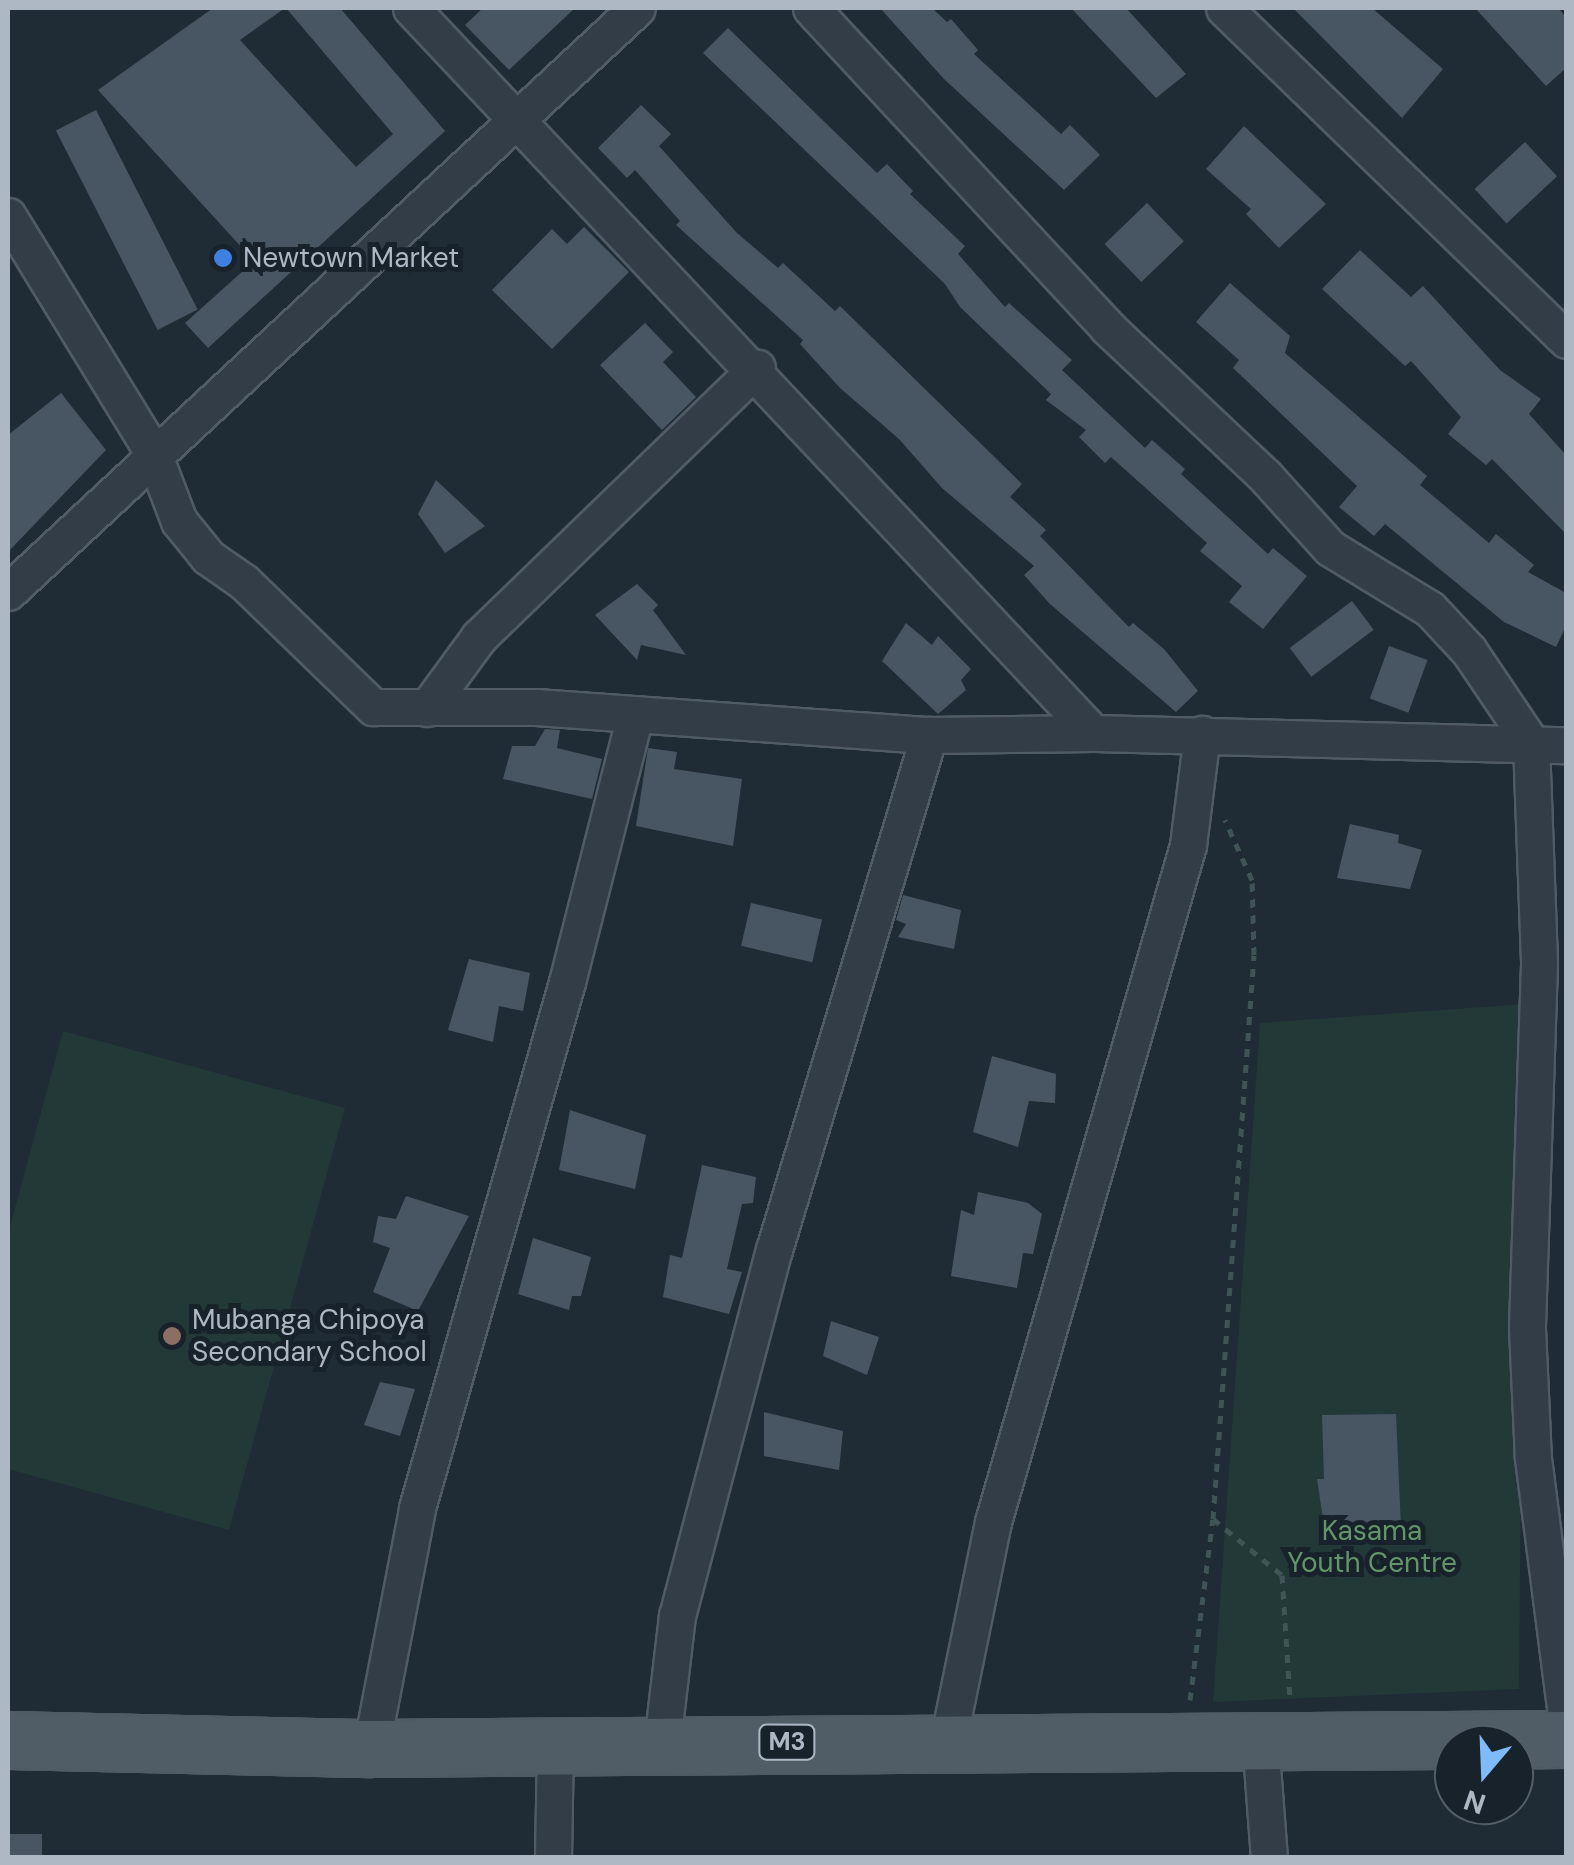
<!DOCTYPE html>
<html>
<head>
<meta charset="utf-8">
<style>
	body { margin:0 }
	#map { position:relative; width:1574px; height:1865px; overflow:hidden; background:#1f2c36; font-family:"DM Sans",sans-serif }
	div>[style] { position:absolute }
	.green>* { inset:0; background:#223938 }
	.building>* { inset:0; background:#475662; transform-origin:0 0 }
	.path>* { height:5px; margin-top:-2.5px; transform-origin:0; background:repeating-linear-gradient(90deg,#3f5454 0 8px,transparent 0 16px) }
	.roads { filter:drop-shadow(2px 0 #505b65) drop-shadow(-2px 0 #505b65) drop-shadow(0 2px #505b65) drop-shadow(0 -2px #505b65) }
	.minor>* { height:35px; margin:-17.5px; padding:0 17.5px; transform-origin:17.5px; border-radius:17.5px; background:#333d47 }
	.primary>* { height:55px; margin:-27.5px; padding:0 27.5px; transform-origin:27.5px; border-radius:27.5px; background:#505d67 }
	.dots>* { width:28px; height:28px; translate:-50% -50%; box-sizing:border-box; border:5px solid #18222b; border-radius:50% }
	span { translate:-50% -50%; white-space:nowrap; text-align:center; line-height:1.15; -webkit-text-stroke:10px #18222b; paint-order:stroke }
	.shield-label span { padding:2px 8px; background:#18222b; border:2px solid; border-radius:8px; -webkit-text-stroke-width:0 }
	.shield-label { font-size:25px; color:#adb8c4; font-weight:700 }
	.poi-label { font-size:28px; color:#adb8c4 }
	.left { translate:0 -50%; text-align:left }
	.park-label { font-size:28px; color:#65946a }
	.frame { position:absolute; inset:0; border:10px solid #adb8c4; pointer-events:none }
	.north { position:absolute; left:1434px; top:1725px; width:100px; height:100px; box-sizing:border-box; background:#18222b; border:2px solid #545e68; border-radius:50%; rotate:199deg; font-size:28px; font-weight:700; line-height:40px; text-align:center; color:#adb8c4 }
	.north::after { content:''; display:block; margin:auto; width:35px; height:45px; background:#7ebbf8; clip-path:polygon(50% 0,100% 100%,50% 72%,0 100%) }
</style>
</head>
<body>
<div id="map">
	<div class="green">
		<i style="clip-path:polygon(1525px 1004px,1519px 1689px,1213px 1702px,1260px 1023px)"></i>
		<i style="clip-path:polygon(63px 1031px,345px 1108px,229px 1530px,8px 1469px,8px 1234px)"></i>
	</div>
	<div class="building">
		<i style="clip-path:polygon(213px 8px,285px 8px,240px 40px,356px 167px,393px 134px,286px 8px,340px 8px,445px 131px,208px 348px,185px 323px,254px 261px,98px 90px)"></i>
		<i style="clip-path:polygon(483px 8px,575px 8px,509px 70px,465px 25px)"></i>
		<i style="clip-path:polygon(880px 8px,932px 8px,947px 22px,951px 19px,978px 50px,974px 54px,1061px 134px,1070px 125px,1100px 155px,1064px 190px,944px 79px)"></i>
		<i style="clip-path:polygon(1071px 8px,1126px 8px,1186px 74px,1156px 98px)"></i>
		<i style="clip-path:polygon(1293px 8px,1372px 8px,1443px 69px,1402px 118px)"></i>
		<i style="clip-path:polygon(1475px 8px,1558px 8px,1566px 17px,1566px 68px,1546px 86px)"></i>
		<i style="clip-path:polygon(728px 28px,877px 173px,887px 164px,913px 191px,910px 194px,965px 246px,958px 254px,1005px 307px,1009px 303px,1072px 360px,1062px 370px,1145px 448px,1152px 440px,1185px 469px,1181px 474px,1268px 554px,1273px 548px,1307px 576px,1263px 629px,1229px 602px,1242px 586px,1200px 551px,1207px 543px,1111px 457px,1105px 463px,1079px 437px,1086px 430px,1046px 400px,1051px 394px,960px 307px,945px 284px,703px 53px)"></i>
		<i style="clip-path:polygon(641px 105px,671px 134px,659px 146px,737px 233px,778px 268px,783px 263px,835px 311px,840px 306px,1022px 484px,1010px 497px,1046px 530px,1040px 536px,1129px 627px,1133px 623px,1164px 649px,1198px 691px,1176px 712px,1050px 604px,1024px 575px,1034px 566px,942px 488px,899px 439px,840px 388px,800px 344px,803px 340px,676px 225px,680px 221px,635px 170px,627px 178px,598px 148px)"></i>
		<i style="left:96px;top:110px;width:224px;height:45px;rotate:63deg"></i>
		<i style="clip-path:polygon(1244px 126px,1326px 204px,1279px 248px,1246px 214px,1251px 209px,1206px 169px)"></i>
		<i style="left:1525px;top:142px;width:47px;height:69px;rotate:47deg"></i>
		<i style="left:1147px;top:203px;width:53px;height:59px;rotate:46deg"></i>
		<i style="clip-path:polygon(584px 227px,629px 272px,552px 349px,492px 290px,552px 229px,567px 244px)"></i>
		<i style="clip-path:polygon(1360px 250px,1411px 297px,1423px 286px,1500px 370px,1541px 399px,1529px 414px,1566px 455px,1566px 534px,1492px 459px,1486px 465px,1448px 434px,1461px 417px,1411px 361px,1405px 366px,1322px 289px)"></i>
		<i style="clip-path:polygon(1230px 283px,1290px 336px,1285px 353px,1427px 476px,1420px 485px,1489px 543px,1496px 534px,1534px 565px,1528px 572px,1566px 593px,1566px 626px,1556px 647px,1504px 622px,1385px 524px,1374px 536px,1339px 507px,1357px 486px,1233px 368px,1239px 360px,1196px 322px)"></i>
		<i style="clip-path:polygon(645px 323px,673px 352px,663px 362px,696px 397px,662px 430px,600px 365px)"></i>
		<i style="clip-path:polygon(61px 393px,106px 450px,8px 552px,8px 435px)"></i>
		<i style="clip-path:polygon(436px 480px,485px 526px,445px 553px,418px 514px)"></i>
		<i style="clip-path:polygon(637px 584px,658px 605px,653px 610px,686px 655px,641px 645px,637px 660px,595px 615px)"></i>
		<i style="left:1352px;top:601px;width:36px;height:78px;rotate:53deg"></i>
		<i style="clip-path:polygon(906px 623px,932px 645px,938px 636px,971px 669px,961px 680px,966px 690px,938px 714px,882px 661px)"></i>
		<i style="left:1389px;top:646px;width:41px;height:56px;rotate:20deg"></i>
		<i style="clip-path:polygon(545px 729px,560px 730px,557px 748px,602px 759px,592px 799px,503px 779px,512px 746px,535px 746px)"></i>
		<i style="clip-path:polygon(648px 748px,677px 752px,674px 769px,742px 779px,733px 846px,636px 826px)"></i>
		<i style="clip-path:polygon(1350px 824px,1399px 835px,1398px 843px,1422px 850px,1410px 889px,1337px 878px)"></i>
		<i style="clip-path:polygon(903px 895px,961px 910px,954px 949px,898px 937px,906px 924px,896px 920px)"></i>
		<i style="left:751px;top:903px;width:73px;height:44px;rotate:13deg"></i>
		<i style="clip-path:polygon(469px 959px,530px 973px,523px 1011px,499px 1006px,493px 1042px,448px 1030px)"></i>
		<i style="clip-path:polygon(992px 1056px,1056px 1074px,1055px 1103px,1029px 1101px,1018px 1147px,973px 1132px)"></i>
		<i style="clip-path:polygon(570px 1110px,646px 1135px,635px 1189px,559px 1170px)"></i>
		<i style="clip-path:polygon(702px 1165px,756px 1177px,753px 1203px,742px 1204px,727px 1269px,742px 1272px,729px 1314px,663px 1297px,670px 1255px,682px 1258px)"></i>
		<i style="clip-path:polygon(978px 1192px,1028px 1203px,1042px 1214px,1033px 1254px,1023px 1253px,1017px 1288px,951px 1276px,961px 1210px,974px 1215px)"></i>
		<i style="clip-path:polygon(406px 1196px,469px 1216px,418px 1311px,373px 1292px,390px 1248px,373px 1242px,378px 1216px,396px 1219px)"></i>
		<i style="clip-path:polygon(533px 1238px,591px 1257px,581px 1296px,572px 1296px,569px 1310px,518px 1294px)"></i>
		<i style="clip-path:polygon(831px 1321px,879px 1337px,867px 1375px,823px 1356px)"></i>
		<i style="clip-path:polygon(380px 1382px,415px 1389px,400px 1436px,364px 1425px)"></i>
		<i style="clip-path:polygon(764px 1412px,843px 1431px,839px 1470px,764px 1456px)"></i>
		<i style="clip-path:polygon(1396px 1414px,1401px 1528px,1323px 1519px,1317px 1479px,1324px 1479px,1322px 1415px)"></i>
		<i style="left:8px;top:1834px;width:34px;height:24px"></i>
	</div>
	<div class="path">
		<i style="left:1213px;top:1519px;width:89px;rotate:39.1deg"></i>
		<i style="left:1282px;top:1575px;width:125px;rotate:86.3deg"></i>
		<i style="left:1190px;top:1700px;width:182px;rotate:-82.8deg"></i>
		<i style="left:1213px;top:1519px;width:565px;rotate:-85.84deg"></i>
		<i style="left:1254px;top:955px;width:75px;rotate:-91.5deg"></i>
		<i style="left:1252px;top:880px;width:66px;rotate:-114.2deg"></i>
	</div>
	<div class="roads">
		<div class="minor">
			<i style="left:411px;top:8px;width:995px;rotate:46.75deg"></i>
			<i style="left:1093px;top:733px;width:473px;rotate:1.5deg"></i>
			<i style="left:811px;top:8px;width:437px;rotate:47.1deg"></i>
			<i style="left:1108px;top:328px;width:216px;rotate:43.3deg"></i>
			<i style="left:1265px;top:476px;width:97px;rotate:47.9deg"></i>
			<i style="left:1330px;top:548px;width:117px;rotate:31.4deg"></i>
			<i style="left:1430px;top:609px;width:57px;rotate:47.1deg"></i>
			<i style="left:1469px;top:651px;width:111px;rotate:56deg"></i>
			<i style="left:1531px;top:743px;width:221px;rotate:87.9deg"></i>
			<i style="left:1539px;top:964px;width:364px;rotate:91.9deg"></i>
			<i style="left:1527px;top:1328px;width:130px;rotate:87.4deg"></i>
			<i style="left:1533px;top:1458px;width:261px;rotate:82.7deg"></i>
			<i style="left:1224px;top:8px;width:477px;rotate:44.1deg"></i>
			<i style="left:8px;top:216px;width:278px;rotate:58.5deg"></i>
			<i style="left:153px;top:453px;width:73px;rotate:69.1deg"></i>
			<i style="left:179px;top:521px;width:46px;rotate:51.1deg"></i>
			<i style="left:208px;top:557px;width:44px;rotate:34.8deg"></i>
			<i style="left:244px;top:582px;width:180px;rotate:44.1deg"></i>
			<i style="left:373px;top:707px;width:163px"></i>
			<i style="left:536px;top:707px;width:394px;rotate:4.1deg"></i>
			<i style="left:929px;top:735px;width:164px;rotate:-0.7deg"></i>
			<i style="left:8px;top:592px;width:858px;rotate:-42.88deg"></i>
			<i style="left:427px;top:708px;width:88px;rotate:-53.8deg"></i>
			<i style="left:479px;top:637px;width:387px;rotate:-44.1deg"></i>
			<i style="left:1260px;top:1739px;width:119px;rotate:85.7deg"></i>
			<i style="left:948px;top:1741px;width:224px;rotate:-78.4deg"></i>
			<i style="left:993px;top:1522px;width:705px;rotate:-73.93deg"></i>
			<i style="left:1188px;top:845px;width:112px;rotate:-82.8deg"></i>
			<i style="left:662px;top:1743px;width:128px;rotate:-83.3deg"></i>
			<i style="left:677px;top:1616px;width:379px;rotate:-75.2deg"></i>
			<i style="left:774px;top:1250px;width:538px;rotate:-73.25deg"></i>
			<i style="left:371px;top:1748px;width:244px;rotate:-79.1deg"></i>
			<i style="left:417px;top:1508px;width:547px;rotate:-74.08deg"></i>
			<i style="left:567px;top:982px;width:276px;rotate:-75.7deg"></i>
			<i style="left:553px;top:1858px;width:113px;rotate:-89deg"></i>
		</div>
		<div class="primary">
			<i style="left:8px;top:1740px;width:363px;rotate:1.3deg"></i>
			<i style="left:371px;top:1748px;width:1195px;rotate:-0.43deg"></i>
		</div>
	</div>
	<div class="dots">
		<i style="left:223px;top:258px;background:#3f7fe0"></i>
		<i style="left:172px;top:1336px;background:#8d6e63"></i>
	</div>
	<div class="shield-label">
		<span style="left:787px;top:1742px">M3</span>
	</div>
	<div class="poi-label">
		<span class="left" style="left:243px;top:258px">Newtown Market</span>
		<span class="left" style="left:192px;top:1336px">Mubanga Chipoya<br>Secondary School</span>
	</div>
	<div class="park-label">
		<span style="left:1372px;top:1547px">Kasama<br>Youth Centre</span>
	</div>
	<div class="frame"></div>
	<div class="north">N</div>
</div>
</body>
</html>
